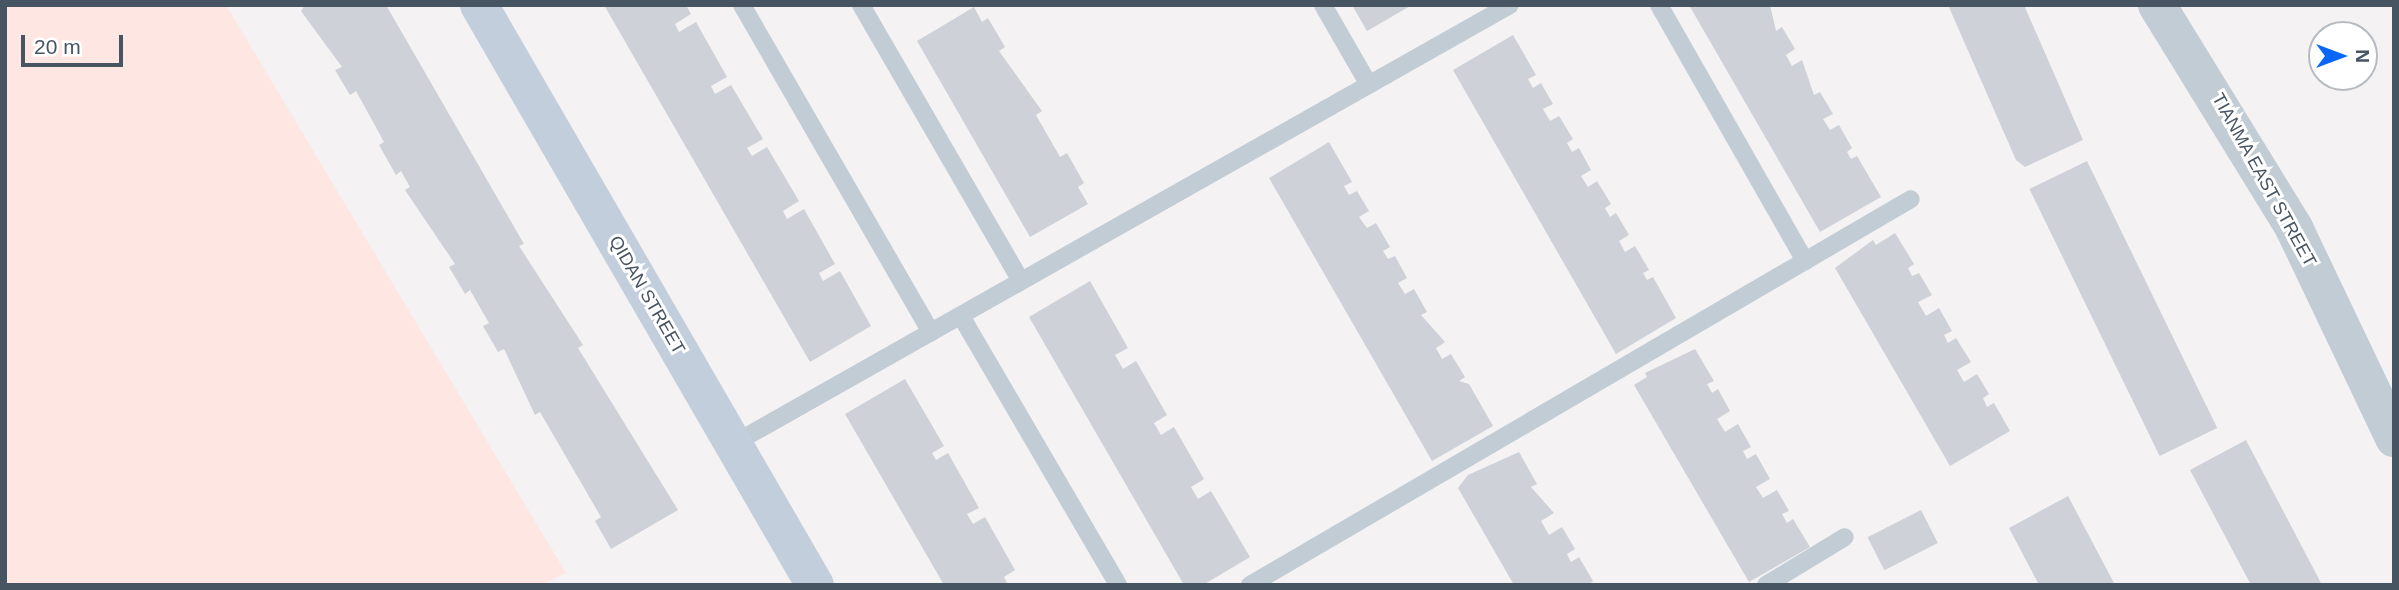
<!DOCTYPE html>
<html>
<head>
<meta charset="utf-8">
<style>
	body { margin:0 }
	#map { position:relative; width:2399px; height:590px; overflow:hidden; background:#f4f2f2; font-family:Helvetica,sans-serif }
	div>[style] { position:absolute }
	.medical>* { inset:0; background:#fee6e3 }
	.building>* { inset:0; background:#ced1d8; transform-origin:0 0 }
	.service>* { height:18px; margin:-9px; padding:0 9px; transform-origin:9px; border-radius:9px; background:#c2ccd5 }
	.tertiary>* { height:38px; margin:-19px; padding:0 19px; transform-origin:19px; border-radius:19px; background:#c2ccd5 }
	.secondary>* { height:38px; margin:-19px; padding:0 19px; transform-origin:19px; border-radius:19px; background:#c3cedc }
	span { translate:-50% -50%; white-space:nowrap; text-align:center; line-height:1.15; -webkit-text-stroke:6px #fff; paint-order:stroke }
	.street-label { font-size:18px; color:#475462 }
	.frame { position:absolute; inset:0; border:7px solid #475462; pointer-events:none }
	.north { position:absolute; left:2308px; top:21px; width:70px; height:70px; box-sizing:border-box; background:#fff; border:2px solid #b5bbc0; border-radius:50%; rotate:90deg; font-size:19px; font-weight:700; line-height:28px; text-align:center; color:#475462 }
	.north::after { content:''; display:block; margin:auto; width:24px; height:32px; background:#0866f9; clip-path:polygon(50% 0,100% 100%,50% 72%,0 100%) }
	.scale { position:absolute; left:21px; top:35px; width:102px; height:32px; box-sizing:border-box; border:4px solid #475462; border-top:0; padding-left:9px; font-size:21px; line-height:24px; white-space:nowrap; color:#475462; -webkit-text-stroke:5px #fff; paint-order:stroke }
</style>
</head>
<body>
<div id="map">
	<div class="medical">
		<i style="clip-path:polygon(5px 5px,226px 5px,566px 573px,541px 585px,5px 585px)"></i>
	</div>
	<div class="building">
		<i style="clip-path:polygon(305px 5px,386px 5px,524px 244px,519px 246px,583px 345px,578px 348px,678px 510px,611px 549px,595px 521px,601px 517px,540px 412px,535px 415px,504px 349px,498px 352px,483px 326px,489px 323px,470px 290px,465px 294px,449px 267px,455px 264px,405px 190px,410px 187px,401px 171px,396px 175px,379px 145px,384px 142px,356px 91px,350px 95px,335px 70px,342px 67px,301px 11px)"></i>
		<i style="clip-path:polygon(604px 5px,686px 5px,691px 14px,675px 24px,679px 32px,696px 22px,727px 77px,711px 86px,715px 94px,731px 85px,763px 139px,747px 148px,752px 156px,767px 147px,799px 201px,783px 211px,787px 219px,804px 209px,835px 264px,819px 273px,823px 281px,840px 271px,871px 326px,810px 362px)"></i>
		<i style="clip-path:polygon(1352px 5px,1412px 5px,1367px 31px)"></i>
		<i style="clip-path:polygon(1689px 5px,1770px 5px,1776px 31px,1782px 27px,1795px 49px,1786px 55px,1792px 66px,1802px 60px,1814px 95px,1820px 92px,1833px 114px,1823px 119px,1830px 130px,1839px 125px,1852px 148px,1847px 152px,1851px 159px,1857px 156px,1881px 197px,1820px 232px)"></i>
		<i style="clip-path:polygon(1948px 5px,2024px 5px,2083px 140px,2025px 167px,2016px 160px)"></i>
		<i style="clip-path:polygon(974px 7px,982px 22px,988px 18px,1005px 47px,999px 51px,1042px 111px,1036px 115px,1060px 157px,1067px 153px,1084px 183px,1078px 187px,1088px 204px,1030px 237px,917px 41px)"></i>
		<i style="clip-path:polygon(1513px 35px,1536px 75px,1528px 79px,1533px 88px,1541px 83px,1553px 104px,1543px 109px,1550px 121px,1559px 116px,1573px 139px,1567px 143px,1572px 152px,1579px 148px,1591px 170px,1581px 176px,1588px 187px,1597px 181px,1611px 204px,1605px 208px,1610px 217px,1616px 213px,1629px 235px,1619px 241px,1625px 252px,1635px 246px,1649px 270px,1643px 273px,1647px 280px,1653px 277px,1676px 318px,1616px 354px,1453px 70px)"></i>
		<i style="clip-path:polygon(1329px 142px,1352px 182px,1344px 186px,1349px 195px,1357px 191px,1369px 211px,1359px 217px,1367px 228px,1376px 223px,1390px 247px,1383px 251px,1388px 259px,1395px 256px,1407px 278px,1398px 283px,1405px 294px,1414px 289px,1427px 312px,1421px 315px,1445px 342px,1436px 348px,1442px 359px,1451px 354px,1465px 377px,1459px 381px,1469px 384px,1493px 426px,1432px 461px,1269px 178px)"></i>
		<i style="left:2087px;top:161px;width:297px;height:64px;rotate:64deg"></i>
		<i style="clip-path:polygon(1895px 233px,1914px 264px,1908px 268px,1912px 276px,1919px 273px,1932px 295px,1918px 302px,1926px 316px,1939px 308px,1952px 331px,1944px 335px,1948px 343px,1956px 338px,1971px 362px,1957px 370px,1964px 382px,1977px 374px,1989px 394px,1983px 398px,1987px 407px,1994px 403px,2010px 431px,1950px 466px,1835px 268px,1873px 240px,1876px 245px)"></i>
		<i style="clip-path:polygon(1090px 281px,1128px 348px,1115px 355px,1123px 369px,1136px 361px,1167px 415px,1154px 423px,1161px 435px,1174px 427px,1204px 479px,1191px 487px,1198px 499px,1211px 491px,1250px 557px,1203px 585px,1184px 585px,1029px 317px)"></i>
		<i style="clip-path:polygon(1695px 349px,1714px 381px,1707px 384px,1712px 393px,1718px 389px,1730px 411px,1717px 419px,1725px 432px,1738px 424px,1751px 447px,1743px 451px,1747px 459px,1756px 454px,1770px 479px,1756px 487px,1763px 498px,1777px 490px,1789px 511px,1782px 514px,1787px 523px,1793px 519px,1810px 547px,1749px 582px,1634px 385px,1647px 377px,1645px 373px)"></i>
		<i style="clip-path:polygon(905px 379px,944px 446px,932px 453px,936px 460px,948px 453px,979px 508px,967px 514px,973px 524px,985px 517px,1015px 570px,1004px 577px,1008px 585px,944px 585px,845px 414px)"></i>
		<i style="clip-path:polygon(2246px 440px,2322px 585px,2251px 585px,2190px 470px)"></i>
		<i style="clip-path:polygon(1519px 452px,1537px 484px,1531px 487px,1554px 513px,1541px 521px,1549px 535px,1562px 527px,1575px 549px,1567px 554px,1571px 562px,1579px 557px,1593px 581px,1587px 585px,1514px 585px,1458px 488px,1468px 475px)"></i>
		<i style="clip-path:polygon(2068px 496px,2115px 585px,2039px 585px,2009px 528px)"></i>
		<i style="left:1921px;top:510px;width:37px;height:60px;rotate:63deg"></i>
	</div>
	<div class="service">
		<i style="left:742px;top:5px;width:378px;rotate:60deg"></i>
		<i style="left:861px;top:5px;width:319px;rotate:59.9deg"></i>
		<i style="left:1323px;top:5px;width:92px;rotate:60.1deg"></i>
		<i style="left:1659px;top:5px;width:295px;rotate:60.3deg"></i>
		<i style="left:961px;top:316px;width:311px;rotate:59.7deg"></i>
		<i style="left:733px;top:444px;width:892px;rotate:-29.47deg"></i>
		<i style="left:1250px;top:585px;width:765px;rotate:-30.28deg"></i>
		<i style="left:1766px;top:585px;width:92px;rotate:-31.3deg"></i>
	</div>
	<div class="tertiary">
		<i style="left:2157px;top:5px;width:262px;rotate:58.4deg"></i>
		<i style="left:2294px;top:228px;width:233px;rotate:64.5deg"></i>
	</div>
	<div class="secondary">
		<i style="left:479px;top:5px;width:670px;rotate:59.92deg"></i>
	</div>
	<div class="street-label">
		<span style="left:2264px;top:180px;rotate:61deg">TIANMA EAST STREET</span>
		<span style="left:647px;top:295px;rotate:60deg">QIDAN STREET</span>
	</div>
	<div class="frame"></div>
	<div class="north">N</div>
	<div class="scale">20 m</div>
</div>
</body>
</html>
